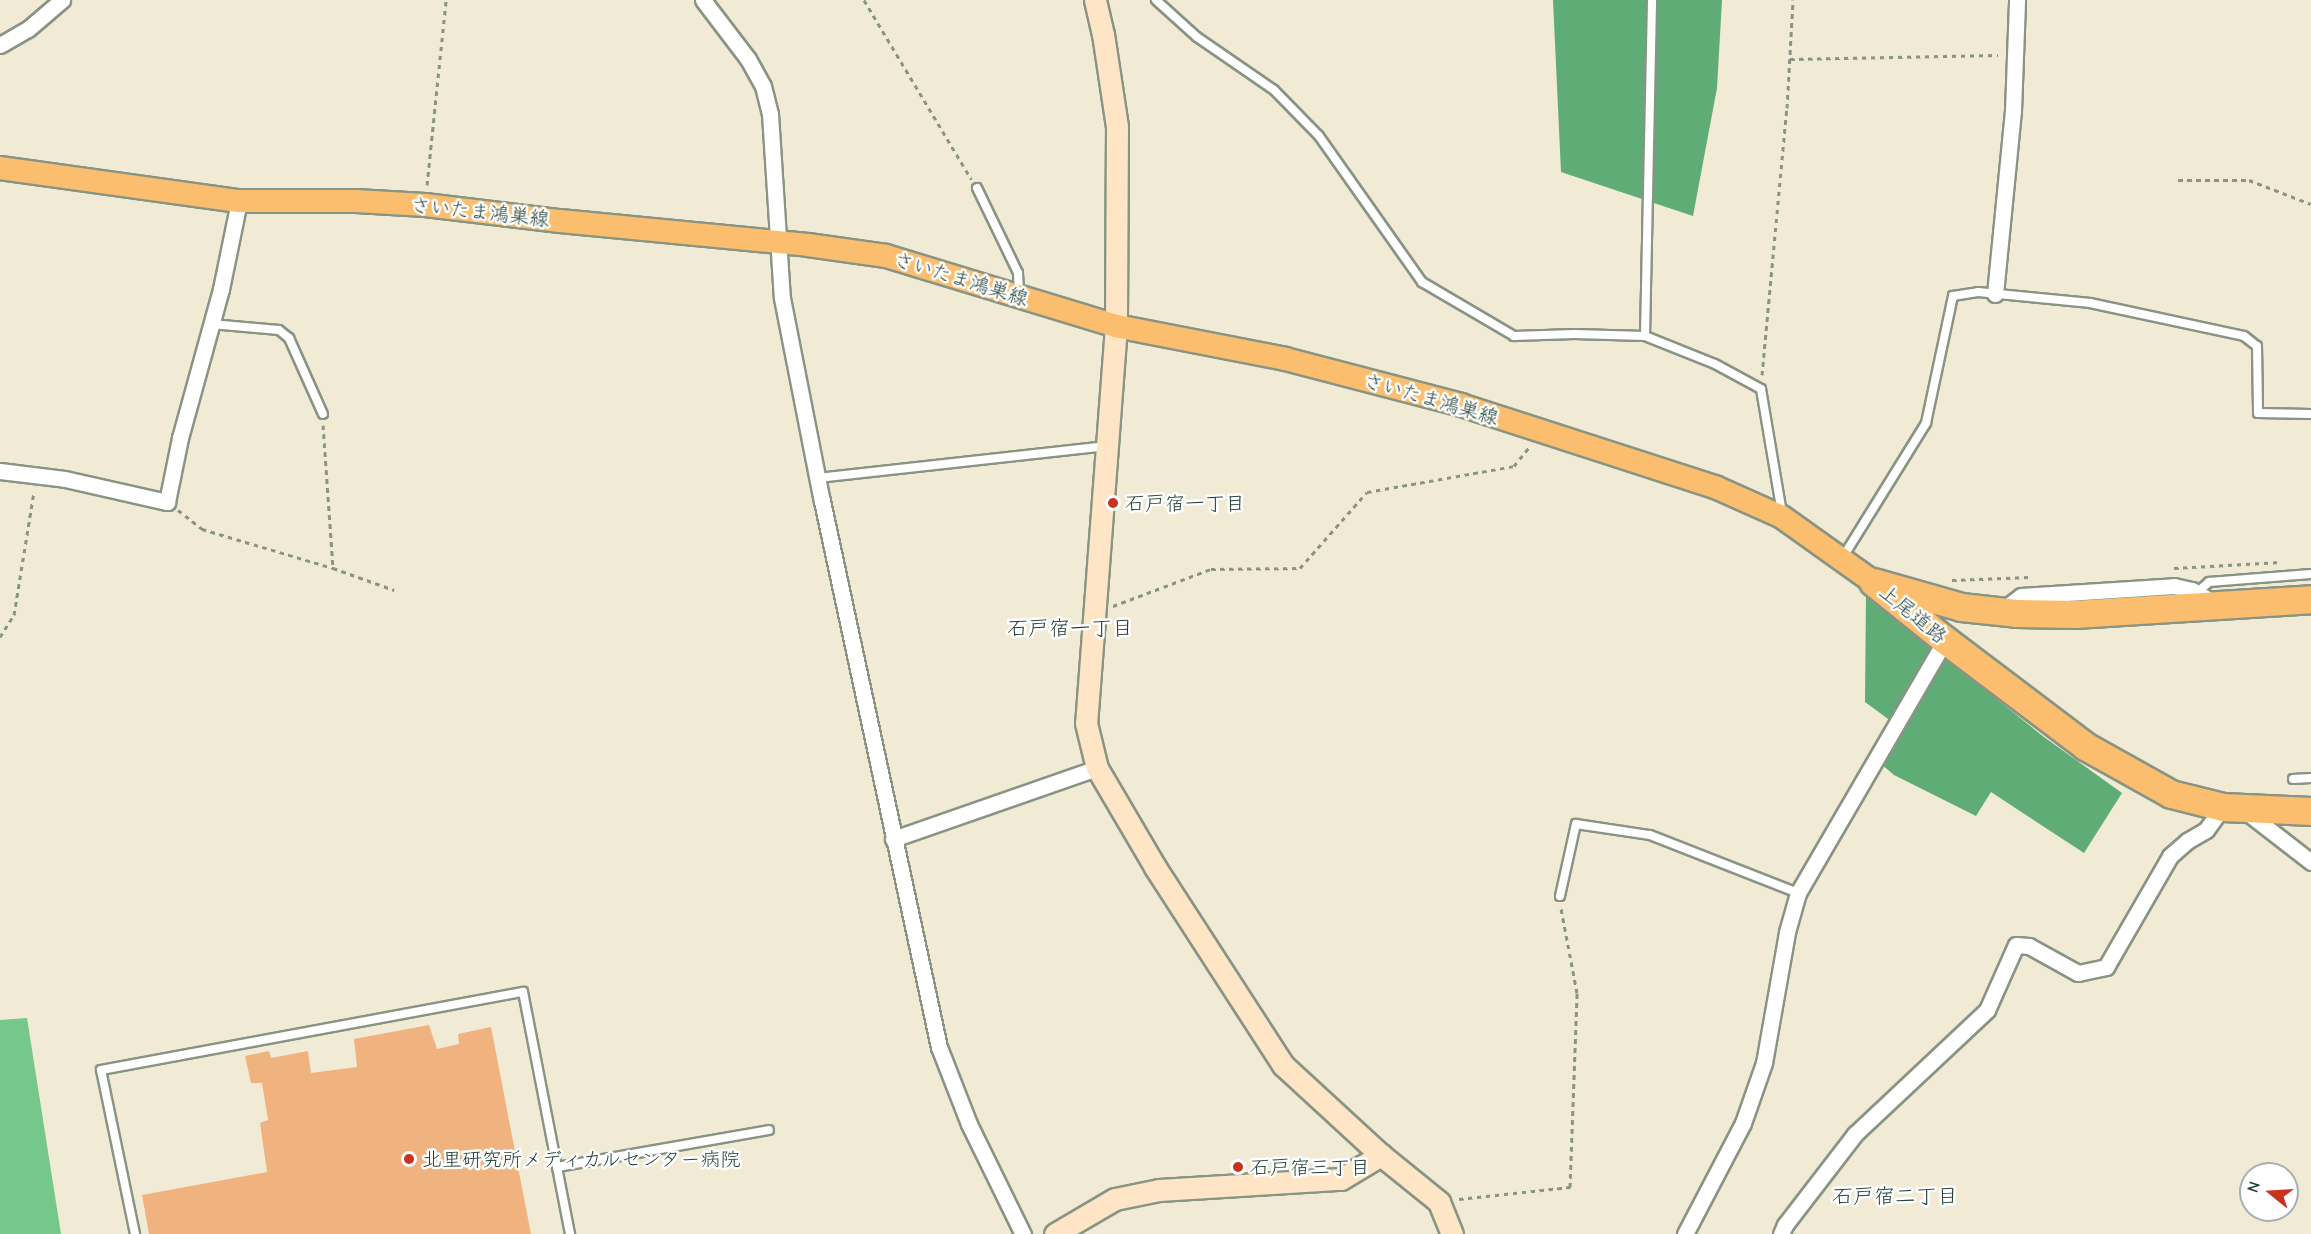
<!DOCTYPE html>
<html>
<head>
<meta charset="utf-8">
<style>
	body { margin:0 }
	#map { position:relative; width:2311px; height:1234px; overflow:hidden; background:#f1ebd5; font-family:"Comic Neue","Klee One",sans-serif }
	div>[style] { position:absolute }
	.green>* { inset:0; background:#76c88a }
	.forest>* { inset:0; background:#60ac76 }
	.building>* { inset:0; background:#f0b37f }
	.path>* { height:3px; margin-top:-1.5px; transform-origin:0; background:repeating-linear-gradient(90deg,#889484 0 4.5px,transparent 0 9px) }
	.roads { filter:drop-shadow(2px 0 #889484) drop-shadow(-2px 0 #889484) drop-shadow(0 2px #889484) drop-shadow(0 -2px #889484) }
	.lane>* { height:8px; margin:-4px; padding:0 4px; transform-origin:4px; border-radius:4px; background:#fff }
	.street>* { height:15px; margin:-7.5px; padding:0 7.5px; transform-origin:7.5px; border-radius:7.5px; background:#fff }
	.secondary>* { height:21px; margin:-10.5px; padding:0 10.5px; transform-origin:10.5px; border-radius:10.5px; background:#fde5c5 }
	.primary>* { height:22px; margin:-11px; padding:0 11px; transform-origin:11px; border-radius:11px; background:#fabe6e }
	.highway>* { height:27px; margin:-13.5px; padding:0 13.5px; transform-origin:13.5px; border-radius:13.5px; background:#fabe6e }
	.dots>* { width:16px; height:16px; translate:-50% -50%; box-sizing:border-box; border:3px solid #fff; border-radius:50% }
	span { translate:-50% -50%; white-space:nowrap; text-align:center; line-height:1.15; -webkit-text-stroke:5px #fff; paint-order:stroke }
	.street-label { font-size:20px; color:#1f3d34 }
	.poi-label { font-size:20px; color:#1f3d34 }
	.left { translate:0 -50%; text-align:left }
	.neighbourhood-label { font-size:21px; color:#1f3d34 }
	.north { position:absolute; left:2239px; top:1162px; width:60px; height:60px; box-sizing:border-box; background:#fff; border:2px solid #a5b1ae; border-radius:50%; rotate:288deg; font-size:16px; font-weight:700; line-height:24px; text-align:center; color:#1f3d34 }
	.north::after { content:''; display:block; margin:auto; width:21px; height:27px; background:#c8321e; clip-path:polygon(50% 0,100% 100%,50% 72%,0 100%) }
</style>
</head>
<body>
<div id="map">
	<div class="green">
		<i style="clip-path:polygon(27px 1018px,61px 1234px,0 1234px,0 1020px)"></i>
	</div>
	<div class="forest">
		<i style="clip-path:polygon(1553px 0,1722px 0,1717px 88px,1693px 216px,1561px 172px)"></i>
		<i style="clip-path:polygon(1866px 595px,2044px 737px,2122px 793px,2084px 853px,1991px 792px,1976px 816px,1894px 775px,1880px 763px,1899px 727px,1865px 702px)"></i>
	</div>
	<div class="building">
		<i style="clip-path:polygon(429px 1025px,437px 1049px,459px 1044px,458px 1034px,491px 1027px,531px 1234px,149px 1234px,142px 1195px,267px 1172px,260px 1123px,268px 1120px,262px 1083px,251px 1083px,245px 1056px,269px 1051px,271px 1058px,308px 1051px,311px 1073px,357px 1067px,354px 1039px)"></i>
	</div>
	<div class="path">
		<i style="left:864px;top:0;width:209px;rotate:59.1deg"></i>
		<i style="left:1790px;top:59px;width:208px;rotate:-1.1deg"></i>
		<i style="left:2178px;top:180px;width:71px"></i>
		<i style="left:2249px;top:180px;width:66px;rotate:21.2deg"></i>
		<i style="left:427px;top:185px;width:186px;rotate:-84.1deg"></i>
		<i style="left:1762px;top:375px;width:268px;rotate:-84.7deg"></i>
		<i style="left:1787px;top:108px;width:108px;rotate:-86.8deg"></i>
		<i style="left:323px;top:425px;width:143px;rotate:86deg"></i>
		<i style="left:178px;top:510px;width:31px;rotate:38deg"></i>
		<i style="left:202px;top:529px;width:137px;rotate:16.6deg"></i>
		<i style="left:333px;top:568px;width:65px;rotate:19.8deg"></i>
		<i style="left:2174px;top:568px;width:107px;rotate:-3.2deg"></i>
		<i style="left:1952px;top:580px;width:78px;rotate:-2.2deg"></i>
		<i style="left:1113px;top:606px;width:105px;rotate:-20.7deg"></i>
		<i style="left:1211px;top:569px;width:89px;rotate:-0.6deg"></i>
		<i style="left:1300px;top:568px;width:101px;rotate:-48.6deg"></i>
		<i style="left:1367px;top:492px;width:149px;rotate:-10deg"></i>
		<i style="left:1514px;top:466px;width:26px;rotate:-51deg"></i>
		<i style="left:0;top:637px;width:26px;rotate:-58deg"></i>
		<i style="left:14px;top:615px;width:125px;rotate:-80.8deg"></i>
		<i style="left:1459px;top:1199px;width:112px;rotate:-6.2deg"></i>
		<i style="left:1570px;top:1187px;width:194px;rotate:-87.9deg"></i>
		<i style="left:1577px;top:993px;width:86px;rotate:-100.7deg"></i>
	</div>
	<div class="roads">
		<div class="lane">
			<i style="left:1156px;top:0;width:55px;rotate:42.1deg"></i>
			<i style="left:1197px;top:37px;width:93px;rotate:34.5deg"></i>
			<i style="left:1274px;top:90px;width:64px;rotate:45.6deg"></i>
			<i style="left:1319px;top:136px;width:179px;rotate:54.8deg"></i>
			<i style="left:1422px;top:282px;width:107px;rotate:30.4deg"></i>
			<i style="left:1514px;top:336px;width:60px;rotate:-1.9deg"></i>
			<i style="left:1574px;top:334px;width:71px;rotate:1.6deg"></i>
			<i style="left:1645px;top:336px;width:75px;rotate:21.8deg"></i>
			<i style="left:1715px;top:364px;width:52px;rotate:28.5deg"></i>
			<i style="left:1761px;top:389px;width:126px;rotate:80.4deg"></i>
			<i style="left:977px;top:188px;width:94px;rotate:64.2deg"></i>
			<i style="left:1018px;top:273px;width:22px;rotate:87deg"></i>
			<i style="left:211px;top:324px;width:68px;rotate:5deg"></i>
			<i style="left:279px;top:330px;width:13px;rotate:39deg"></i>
			<i style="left:289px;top:338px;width:83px;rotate:65.9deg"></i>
			<i style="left:1645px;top:336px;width:336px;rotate:-88.8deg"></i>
			<i style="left:817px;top:478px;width:290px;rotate:-6.3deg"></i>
			<i style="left:1843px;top:557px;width:158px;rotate:-58.2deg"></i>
			<i style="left:1926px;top:423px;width:130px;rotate:-78deg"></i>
			<i style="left:1953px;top:296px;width:25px;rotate:-9deg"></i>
			<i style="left:1978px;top:292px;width:113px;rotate:5.6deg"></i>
			<i style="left:2090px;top:303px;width:157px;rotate:12.1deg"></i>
			<i style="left:2244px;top:336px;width:16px;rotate:38deg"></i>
			<i style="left:2257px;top:346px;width:67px;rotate:89.1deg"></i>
			<i style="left:2258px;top:413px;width:53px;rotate:1.1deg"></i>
			<i style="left:2196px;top:593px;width:17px;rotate:-40deg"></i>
			<i style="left:2209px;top:582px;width:102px;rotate:-4.5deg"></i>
			<i style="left:2293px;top:779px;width:18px;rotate:-3deg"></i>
			<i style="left:1560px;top:896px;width:74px;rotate:-77.5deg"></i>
			<i style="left:1576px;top:824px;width:75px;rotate:8.5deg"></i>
			<i style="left:1650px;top:835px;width:159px;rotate:21.4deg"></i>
			<i style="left:557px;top:1167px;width:215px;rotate:-9.9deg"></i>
			<i style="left:135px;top:1234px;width:167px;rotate:-101.7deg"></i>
			<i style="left:101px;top:1070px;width:429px;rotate:-10.5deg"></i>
			<i style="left:523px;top:992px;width:247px;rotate:79deg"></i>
		</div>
		<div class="street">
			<i style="left:703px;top:0;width:74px;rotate:52.7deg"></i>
			<i style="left:748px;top:59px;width:31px;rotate:61deg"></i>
			<i style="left:763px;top:86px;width:29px;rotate:76deg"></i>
			<i style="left:770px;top:114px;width:184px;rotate:86.3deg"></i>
			<i style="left:782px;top:298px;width:207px;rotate:78.9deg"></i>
			<i style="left:822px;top:501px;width:558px;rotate:77.91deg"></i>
			<i style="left:939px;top:1047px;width:83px;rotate:68.7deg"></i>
			<i style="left:969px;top:1124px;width:123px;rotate:63.9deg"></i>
			<i style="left:0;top:45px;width:32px;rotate:-30deg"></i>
			<i style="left:28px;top:29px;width:45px;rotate:-40.5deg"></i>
			<i style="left:1995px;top:294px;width:184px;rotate:-84.4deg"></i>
			<i style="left:2013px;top:111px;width:111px;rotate:-87.9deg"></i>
			<i style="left:0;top:471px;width:65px;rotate:7deg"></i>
			<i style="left:65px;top:479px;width:105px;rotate:12.7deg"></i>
			<i style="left:167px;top:502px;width:65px;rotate:-78.5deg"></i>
			<i style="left:180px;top:438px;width:155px;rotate:-74.6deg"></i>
			<i style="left:221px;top:289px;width:90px;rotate:-78.4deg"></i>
			<i style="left:2000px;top:612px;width:26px;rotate:-37deg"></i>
			<i style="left:2021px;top:596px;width:153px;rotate:-3.7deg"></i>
			<i style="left:2174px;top:586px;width:18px;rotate:13deg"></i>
			<i style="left:2192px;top:590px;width:24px;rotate:30deg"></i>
			<i style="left:2244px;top:810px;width:85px;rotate:37.8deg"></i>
			<i style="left:893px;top:839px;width:216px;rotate:-19.2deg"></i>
			<i style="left:1685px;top:1234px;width:125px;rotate:-62.4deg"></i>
			<i style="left:1743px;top:1123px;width:64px;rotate:-70.7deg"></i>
			<i style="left:1764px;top:1063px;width:133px;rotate:-80deg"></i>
			<i style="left:1787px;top:932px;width:41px;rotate:-74.2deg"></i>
			<i style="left:1798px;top:893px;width:293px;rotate:-59.8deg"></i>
			<i style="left:1781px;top:1234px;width:10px;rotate:-66deg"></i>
			<i style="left:1785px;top:1225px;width:115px;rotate:-52.4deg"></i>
			<i style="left:1855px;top:1134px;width:181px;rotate:-43.2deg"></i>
			<i style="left:1987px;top:1010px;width:71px;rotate:-66deg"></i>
			<i style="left:2016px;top:945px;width:13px;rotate:4deg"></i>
			<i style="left:2029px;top:946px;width:56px;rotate:28.9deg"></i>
			<i style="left:2078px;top:973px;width:29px;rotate:-12deg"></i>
			<i style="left:2106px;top:967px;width:128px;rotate:-60deg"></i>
			<i style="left:2170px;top:856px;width:23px;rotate:-41deg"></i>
			<i style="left:2187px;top:841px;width:22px;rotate:-30deg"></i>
			<i style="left:2206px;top:830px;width:29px;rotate:-54deg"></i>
		</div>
		<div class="secondary">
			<i style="left:1095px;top:0;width:35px;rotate:77deg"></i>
			<i style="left:1103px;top:34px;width:94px;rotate:81.4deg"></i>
			<i style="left:1117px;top:127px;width:199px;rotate:90.3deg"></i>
			<i style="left:1116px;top:326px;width:398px;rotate:94.3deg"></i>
			<i style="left:1086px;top:723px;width:46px;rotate:76.3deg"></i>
			<i style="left:1097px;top:768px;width:115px;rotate:59.6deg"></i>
			<i style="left:1155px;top:867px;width:236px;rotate:57.1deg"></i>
			<i style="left:1283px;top:1065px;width:133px;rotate:42.6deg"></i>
			<i style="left:1381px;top:1155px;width:75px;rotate:39deg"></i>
			<i style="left:1439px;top:1202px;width:35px;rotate:68deg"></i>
			<i style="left:1055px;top:1234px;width:69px;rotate:-30.3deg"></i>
			<i style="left:1115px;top:1199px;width:45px;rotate:-11.6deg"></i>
			<i style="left:1159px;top:1190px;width:182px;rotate:-3.5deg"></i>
			<i style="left:1341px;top:1179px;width:47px;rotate:-31deg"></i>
		</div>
		<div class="primary">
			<i style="left:0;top:168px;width:241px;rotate:7.9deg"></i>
			<i style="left:239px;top:201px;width:117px"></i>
			<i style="left:356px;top:201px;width:69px;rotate:3.3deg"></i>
			<i style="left:425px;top:205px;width:136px;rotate:6.8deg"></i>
			<i style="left:560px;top:221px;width:249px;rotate:5.5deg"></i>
			<i style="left:808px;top:245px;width:79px;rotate:8deg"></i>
			<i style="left:886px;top:256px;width:240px;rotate:16.9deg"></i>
			<i style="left:1116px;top:326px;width:172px;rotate:11deg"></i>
			<i style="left:1285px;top:359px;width:182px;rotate:14.6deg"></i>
			<i style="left:1461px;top:405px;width:267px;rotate:17.9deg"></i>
			<i style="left:1715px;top:487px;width:73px;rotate:24.1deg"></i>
			<i style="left:1782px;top:517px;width:112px;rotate:35.5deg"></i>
		</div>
		<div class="highway">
			<i style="left:1873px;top:582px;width:92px;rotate:38.9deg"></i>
			<i style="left:1945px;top:640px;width:176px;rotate:37.1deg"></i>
			<i style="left:2085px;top:746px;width:98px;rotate:29.2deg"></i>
			<i style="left:2171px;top:794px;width:54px;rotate:14deg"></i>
			<i style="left:2223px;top:807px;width:88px;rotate:2.6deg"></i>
			<i style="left:1877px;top:583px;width:87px;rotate:15.9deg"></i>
			<i style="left:1961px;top:607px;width:55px;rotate:6.2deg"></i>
			<i style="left:2016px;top:613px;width:59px;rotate:1deg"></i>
			<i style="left:2075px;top:614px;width:236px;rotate:-3.6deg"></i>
		</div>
	</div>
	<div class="dots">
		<i style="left:1113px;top:503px;background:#c8321e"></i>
		<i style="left:409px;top:1159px;background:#c8321e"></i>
		<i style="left:1238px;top:1167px;background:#c8321e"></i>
	</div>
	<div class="street-label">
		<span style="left:480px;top:212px;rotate:6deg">さいたま鴻巣線</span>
		<span style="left:961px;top:279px;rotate:17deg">さいたま鴻巣線</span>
		<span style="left:1431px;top:399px;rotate:16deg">さいたま鴻巣線</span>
		<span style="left:1913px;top:614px;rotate:39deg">上尾道路</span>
	</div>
	<div class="poi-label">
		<span class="left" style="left:1125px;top:503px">石戸宿一丁目</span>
		<span class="left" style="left:422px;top:1159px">北里研究所メディカルセンター病院</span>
		<span class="left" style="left:1250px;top:1167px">石戸宿三丁目</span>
	</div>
	<div class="neighbourhood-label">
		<span style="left:1070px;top:628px">石戸宿一丁目</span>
		<span style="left:1895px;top:1196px">石戸宿二丁目</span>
	</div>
	<div class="north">N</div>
</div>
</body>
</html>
